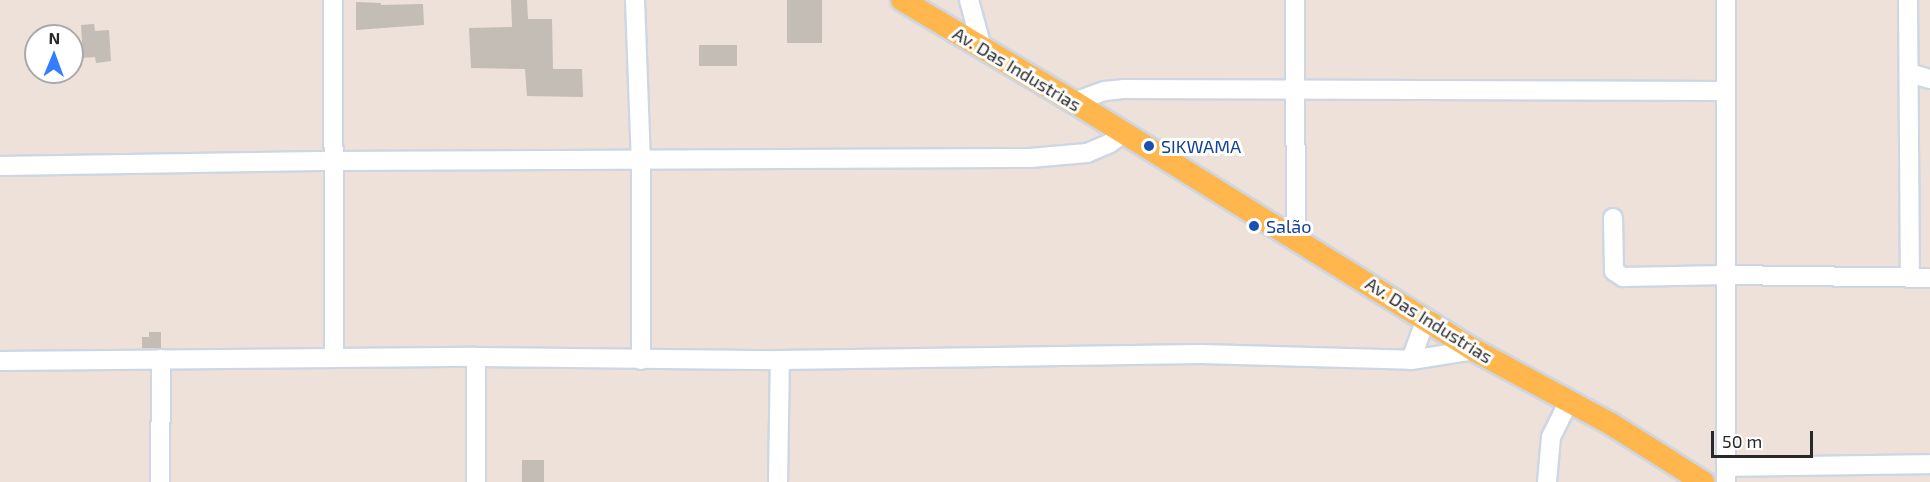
<!DOCTYPE html>
<html>
<head>
<meta charset="utf-8">
<style>
	body { margin:0 }
	#map { position:relative; width:1930px; height:482px; overflow:hidden; background:#ede1d9; font-family:"Exo 2",sans-serif }
	div>[style] { position:absolute }
	.building>* { inset:0; background:#c4bdb5; transform-origin:0 0 }
	.roads { filter:drop-shadow(2px 0 #ced6e4) drop-shadow(-2px 0 #ced6e4) drop-shadow(0 2px #ced6e4) drop-shadow(0 -2px #ced6e4) }
	.minor>* { height:18px; margin:-9px; padding:0 9px; transform-origin:9px; border-radius:9px; background:#fff }
	.major>* { height:22px; margin:-11px; padding:0 11px; transform-origin:11px; border-radius:11px; background:#ffb64c }
	.dots>* { width:16px; height:16px; translate:-50% -50%; box-sizing:border-box; border:3px solid #fff; border-radius:50% }
	span { translate:-50% -50%; white-space:nowrap; text-align:center; line-height:1.15; -webkit-text-stroke:6px #fff; paint-order:stroke }
	.street-label { font-size:18px; color:#292929 }
	.transit-label { font-size:18px; color:#164399 }
	.left { translate:0 -50%; text-align:left }
	.north { position:absolute; left:24px; top:24px; width:60px; height:60px; box-sizing:border-box; background:#fff; border:2px solid #a9a9a9; border-radius:50%; rotate:1deg; font-size:16px; font-weight:700; line-height:24px; text-align:center; color:#292929 }
	.north::after { content:''; display:block; margin:auto; width:21px; height:27px; background:#347dff; clip-path:polygon(50% 0,100% 100%,50% 72%,0 100%) }
	.scale { position:absolute; left:1711px; top:431px; width:102px; height:27px; box-sizing:border-box; border:3px solid #292929; border-top:0; padding-left:8px; font-size:18px; line-height:21px; white-space:nowrap; color:#292929; -webkit-text-stroke:4px #fff; paint-order:stroke }
</style>
</head>
<body>
<div id="map">
	<div class="building">
		<i style="clip-path:polygon(511px 0,527px 0,528px 19px,552px 19px,553px 69px,582px 69px,583px 97px,527px 96px,525px 69px,471px 68px,469px 28px,512px 27px)"></i>
		<i style="left:787px;top:0;width:35px;height:43px"></i>
		<i style="clip-path:polygon(356px 2px,381px 3px,381px 5px,423px 4px,424px 25px,356px 30px)"></i>
		<i style="clip-path:polygon(94px 24px,95px 31px,109px 30px,111px 61px,96px 63px,95px 57px,83px 58px,81px 25px)"></i>
		<i style="left:699px;top:45px;width:38px;height:21px"></i>
		<i style="clip-path:polygon(149px 332px,161px 332px,161px 348px,142px 348px,142px 337px,149px 337px)"></i>
		<i style="left:544px;top:460px;width:22px;height:22px;rotate:90deg"></i>
	</div>
	<div class="roads">
		<div class="minor">
			<i style="left:333px;top:0;width:357px;rotate:89.8deg"></i>
			<i style="left:635px;top:0;width:161px;rotate:87.9deg"></i>
			<i style="left:641px;top:161px;width:199px;rotate:90deg"></i>
			<i style="left:969px;top:0;width:50px;rotate:74.8deg"></i>
			<i style="left:1295px;top:0;width:238px;rotate:89.8deg"></i>
			<i style="left:1726px;top:0;width:482px;rotate:90deg"></i>
			<i style="left:1908px;top:0;width:278px;rotate:89.6deg"></i>
			<i style="left:1909px;top:73px;width:22px;rotate:16deg"></i>
			<i style="left:1074px;top:102px;width:33px;rotate:-20deg"></i>
			<i style="left:1105px;top:91px;width:18px;rotate:-6deg"></i>
			<i style="left:1123px;top:89px;width:603px;rotate:0.19deg"></i>
			<i style="left:0;top:166px;width:335px;rotate:-0.9deg"></i>
			<i style="left:335px;top:161px;width:695px;rotate:-0.25deg"></i>
			<i style="left:1030px;top:158px;width:57px;rotate:-5deg"></i>
			<i style="left:1087px;top:153px;width:25px;rotate:-23deg"></i>
			<i style="left:1110px;top:143px;width:17px;rotate:-36deg"></i>
			<i style="left:1613px;top:218px;width:53px;rotate:88.9deg"></i>
			<i style="left:1614px;top:271px;width:11px;rotate:34deg"></i>
			<i style="left:1623px;top:277px;width:103px;rotate:-1.1deg"></i>
			<i style="left:1726px;top:275px;width:204px;rotate:0.8deg"></i>
			<i style="left:476px;top:357px;width:125px;rotate:90deg"></i>
			<i style="left:1411px;top:360px;width:45px;rotate:-70.3deg"></i>
			<i style="left:0;top:361px;width:476px;rotate:-0.5deg"></i>
			<i style="left:476px;top:357px;width:304px;rotate:0.6deg"></i>
			<i style="left:780px;top:360px;width:421px;rotate:-0.8deg"></i>
			<i style="left:1201px;top:354px;width:210px;rotate:1.6deg"></i>
			<i style="left:1411px;top:360px;width:64px;rotate:-9deg"></i>
			<i style="left:1726px;top:467px;width:204px;rotate:-0.8deg"></i>
			<i style="left:160px;top:482px;width:123px;rotate:-89.5deg"></i>
			<i style="left:778px;top:482px;width:122px;rotate:-89.1deg"></i>
			<i style="left:1547px;top:482px;width:45px;rotate:-84.9deg"></i>
			<i style="left:1551px;top:437px;width:40px;rotate:-63.4deg"></i>
		</div>
		<div class="major">
			<i style="left:902px;top:0;width:200px;rotate:30.7deg"></i>
			<i style="left:1074px;top:102px;width:471px;rotate:31.8deg"></i>
			<i style="left:1474px;top:350px;width:156px;rotate:28.4deg"></i>
			<i style="left:1611px;top:424px;width:109px;rotate:32.2deg"></i>
		</div>
	</div>
	<div class="dots">
		<i style="left:1149px;top:146px;background:#1a4fb4"></i>
		<i style="left:1254px;top:226px;background:#1a4fb4"></i>
	</div>
	<div class="street-label">
		<span style="left:1017px;top:69px;rotate:31deg">Av. Das Industrias</span>
		<span style="left:1429px;top:320px;rotate:32deg">Av. Das Industrias</span>
	</div>
	<div class="transit-label">
		<span class="left" style="left:1161px;top:146px">SIKWAMA</span>
		<span class="left" style="left:1266px;top:226px">Salão</span>
	</div>
	<div class="north">N</div>
	<div class="scale">50 m</div>
</div>
</body>
</html>
